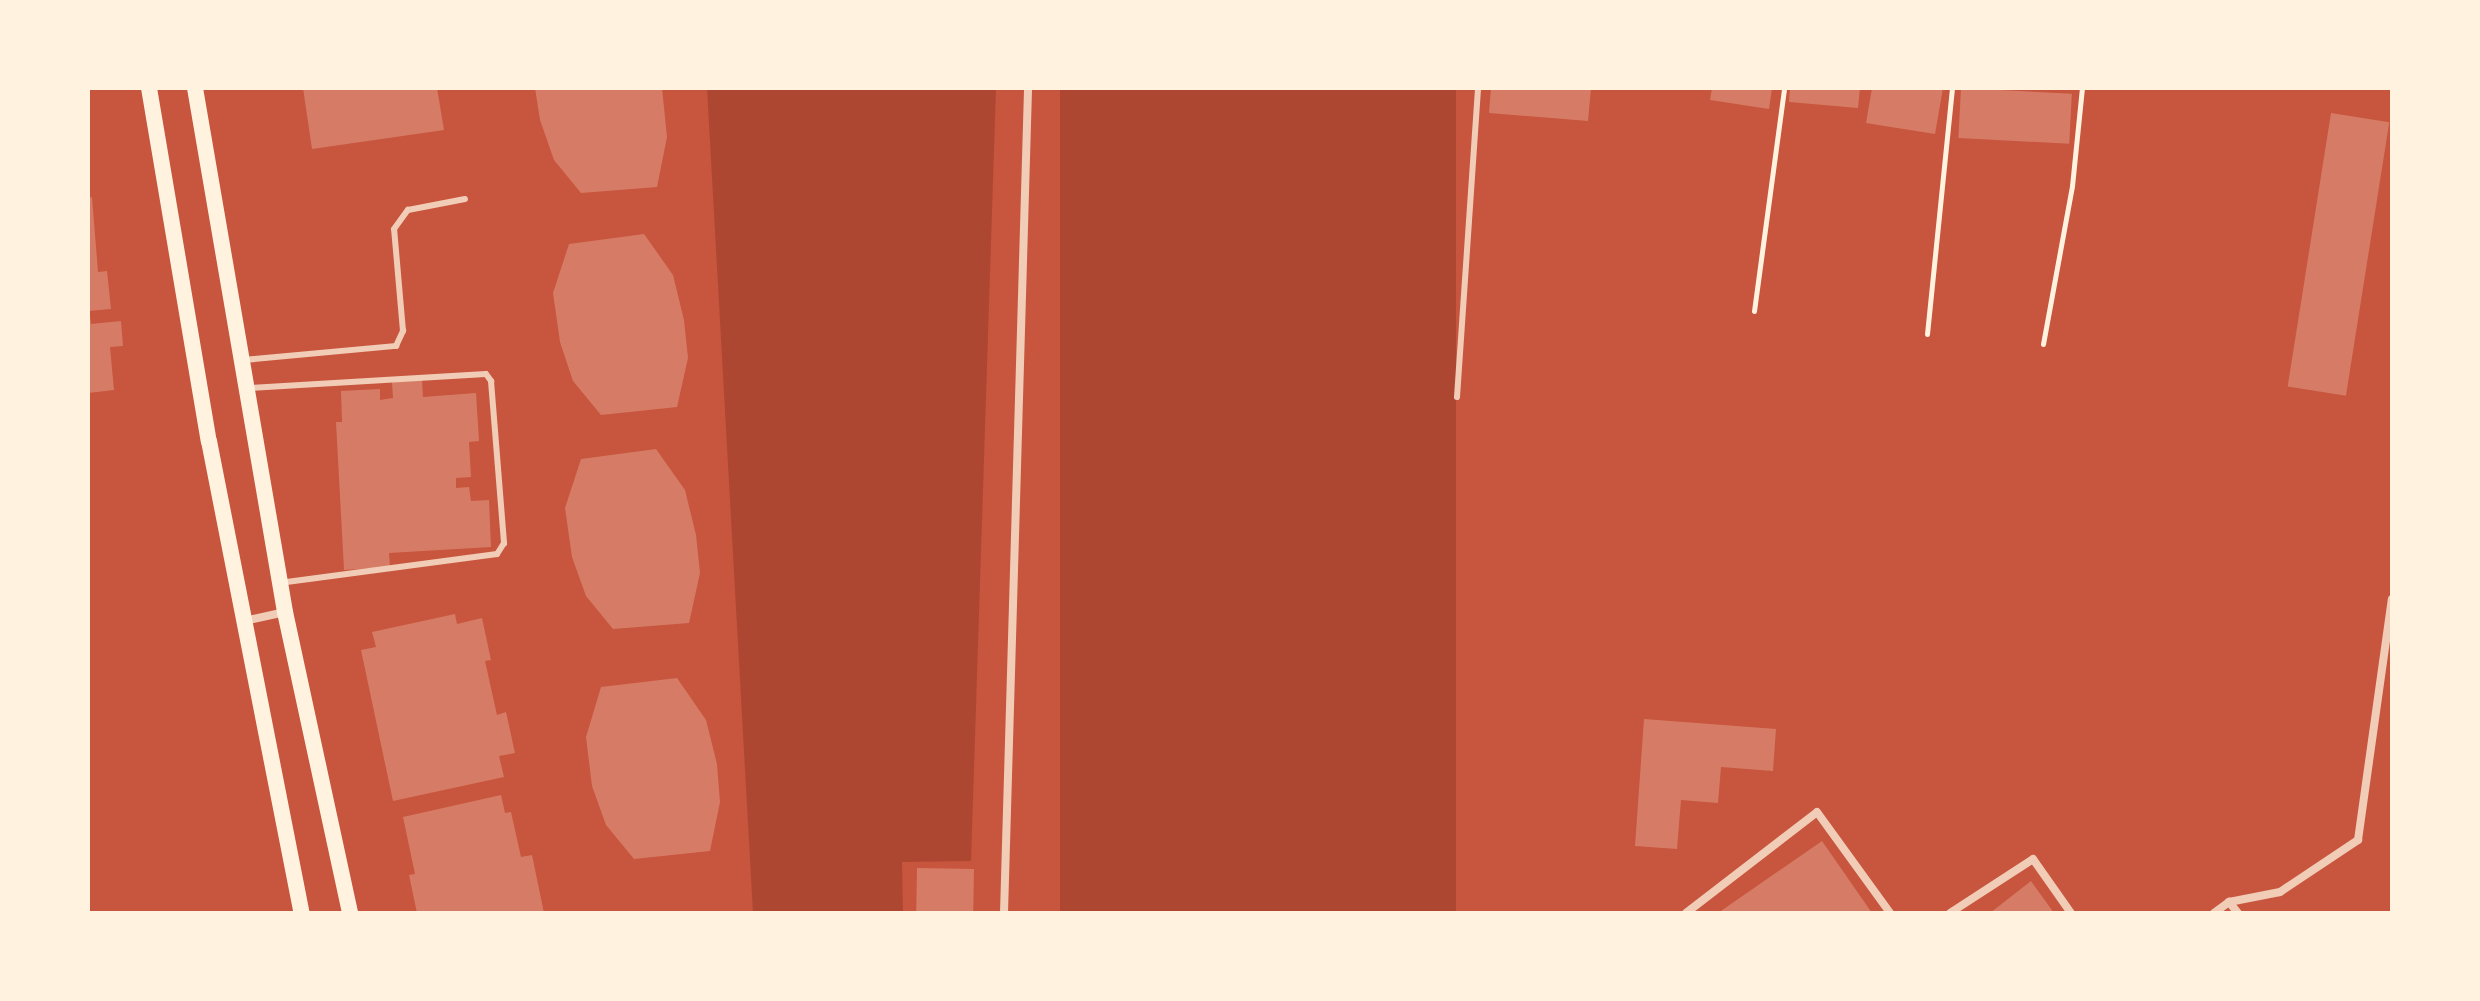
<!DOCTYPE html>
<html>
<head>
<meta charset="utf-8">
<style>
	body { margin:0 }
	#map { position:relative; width:2480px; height:1001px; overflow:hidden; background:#c8553d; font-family:Raleway,sans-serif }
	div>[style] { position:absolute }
	.green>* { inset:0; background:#ae4732; transform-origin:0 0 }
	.building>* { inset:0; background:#d67c66; transform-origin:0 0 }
	.path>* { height:5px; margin:-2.5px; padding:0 2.5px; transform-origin:2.5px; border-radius:2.5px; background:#fff3e0 }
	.service>* { height:6px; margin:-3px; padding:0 3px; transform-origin:3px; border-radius:3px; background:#f1ccb7 }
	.minor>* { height:8px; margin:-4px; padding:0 4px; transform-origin:4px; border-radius:4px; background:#f1ccb7 }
	.secondary>* { height:16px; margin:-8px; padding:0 8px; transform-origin:8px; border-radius:8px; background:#fff3e0 }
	span { translate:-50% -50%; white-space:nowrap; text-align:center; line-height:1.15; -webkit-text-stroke:6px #fff3e0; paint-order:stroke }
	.frame { position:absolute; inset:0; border:90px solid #fff3e0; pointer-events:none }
</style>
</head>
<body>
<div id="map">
	<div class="green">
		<i style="clip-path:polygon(707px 88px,996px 88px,971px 861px,902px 862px,903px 913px,753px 913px)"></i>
		<i style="left:1060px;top:88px;width:396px;height:825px"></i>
	</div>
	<div class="building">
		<i style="clip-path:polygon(303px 88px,437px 88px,444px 130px,312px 149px)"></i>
		<i style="clip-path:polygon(535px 88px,662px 88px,667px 137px,657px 187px,581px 193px,554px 160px,540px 120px)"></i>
		<i style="clip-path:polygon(1491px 88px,1591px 88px,1588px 121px,1489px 113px)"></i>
		<i style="clip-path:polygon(1712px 88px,1772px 88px,1769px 109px,1710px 100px)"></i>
		<i style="clip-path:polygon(1790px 88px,1860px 88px,1858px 108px,1789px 102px)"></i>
		<i style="clip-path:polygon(1872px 88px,1943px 88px,1935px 134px,1866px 123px)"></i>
		<i style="left:1961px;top:88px;width:111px;height:50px;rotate:3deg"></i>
		<i style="left:2331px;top:113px;width:59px;height:277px;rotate:9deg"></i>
		<i style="clip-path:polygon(92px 197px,98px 272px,107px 271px,111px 309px,88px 311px,88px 198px)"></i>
		<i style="clip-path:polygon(644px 234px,673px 275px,684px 320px,688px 358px,677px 407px,601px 415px,573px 381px,560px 342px,553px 293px,569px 244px)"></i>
		<i style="clip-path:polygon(90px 316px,91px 324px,121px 321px,123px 346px,110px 347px,114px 390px,88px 393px)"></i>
		<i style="clip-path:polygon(422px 380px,423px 397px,476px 393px,479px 441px,469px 442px,471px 477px,456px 478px,456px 488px,469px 487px,471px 501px,489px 500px,491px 547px,389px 553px,390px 567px,344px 570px,336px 422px,342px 422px,341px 391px,380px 389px,380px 400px,393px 398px,392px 382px)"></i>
		<i style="clip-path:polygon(656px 449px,685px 490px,696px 535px,700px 573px,689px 623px,613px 629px,586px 596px,572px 557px,565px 508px,581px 459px)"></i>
		<i style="clip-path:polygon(455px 614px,457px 624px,482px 618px,491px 660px,485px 661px,497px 715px,506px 712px,515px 753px,499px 756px,504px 777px,393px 801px,361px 650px,376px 647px,372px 632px)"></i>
		<i style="clip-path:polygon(677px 678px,706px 720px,717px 764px,720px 802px,710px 851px,634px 859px,606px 825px,592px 786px,586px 737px,601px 687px)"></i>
		<i style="clip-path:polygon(1644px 719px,1776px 729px,1773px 771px,1721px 767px,1718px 803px,1681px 800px,1677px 849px,1635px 846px)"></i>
		<i style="clip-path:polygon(501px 795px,505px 813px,511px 812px,521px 857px,532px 855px,544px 913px,417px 913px,409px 875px,415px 874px,403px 817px)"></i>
		<i style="clip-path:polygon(1822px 841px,1872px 913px,1718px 913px)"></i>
		<i style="left:917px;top:868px;width:57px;height:45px;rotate:1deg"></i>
		<i style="clip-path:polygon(2031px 881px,2054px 913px,1990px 913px)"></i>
	</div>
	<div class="path">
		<i style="left:1754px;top:311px;width:225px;rotate:-82.3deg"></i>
		<i style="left:1927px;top:334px;width:247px;rotate:-84.2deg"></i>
		<i style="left:2043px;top:344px;width:161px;rotate:-79.6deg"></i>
		<i style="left:2072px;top:186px;width:99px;rotate:-84.2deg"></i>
	</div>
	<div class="service">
		<i style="left:244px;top:360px;width:153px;rotate:-5.3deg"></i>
		<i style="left:396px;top:346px;width:17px;rotate:-65deg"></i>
		<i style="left:403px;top:331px;width:102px;rotate:-95deg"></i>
		<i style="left:394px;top:229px;width:24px;rotate:-54deg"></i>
		<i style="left:408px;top:210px;width:58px;rotate:-10.9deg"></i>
		<i style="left:248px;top:388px;width:238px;rotate:-3.4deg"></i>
		<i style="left:486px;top:374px;width:9px;rotate:54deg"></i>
		<i style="left:491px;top:381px;width:163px;rotate:85.4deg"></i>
		<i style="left:504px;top:543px;width:13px;rotate:122deg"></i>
		<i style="left:497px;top:554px;width:218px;rotate:172.4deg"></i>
		<i style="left:1457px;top:397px;width:310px;rotate:-86.1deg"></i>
	</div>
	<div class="minor">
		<i style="left:244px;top:621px;width:42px;rotate:-12.4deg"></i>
		<i style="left:2229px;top:902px;width:14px;rotate:51deg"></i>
		<i style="left:1004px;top:913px;width:825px;rotate:-88.33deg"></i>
		<i style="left:1686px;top:913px;width:165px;rotate:-37.6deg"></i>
		<i style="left:1817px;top:812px;width:125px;rotate:54.1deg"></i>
		<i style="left:1950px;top:913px;width:99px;rotate:-33deg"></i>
		<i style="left:2033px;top:859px;width:66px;rotate:54.9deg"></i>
		<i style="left:2214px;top:913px;width:19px;rotate:-36deg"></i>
		<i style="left:2229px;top:902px;width:52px;rotate:-11.1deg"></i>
		<i style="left:2280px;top:892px;width:94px;rotate:-33.7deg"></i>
		<i style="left:2358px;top:840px;width:243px;rotate:-82deg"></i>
	</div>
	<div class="secondary">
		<i style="left:149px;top:88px;width:358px;rotate:80.4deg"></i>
		<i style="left:209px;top:441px;width:481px;rotate:78.9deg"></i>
		<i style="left:195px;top:88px;width:532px;rotate:80.25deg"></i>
		<i style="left:285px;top:612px;width:308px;rotate:77.8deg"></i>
	</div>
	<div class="frame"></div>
</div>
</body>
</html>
